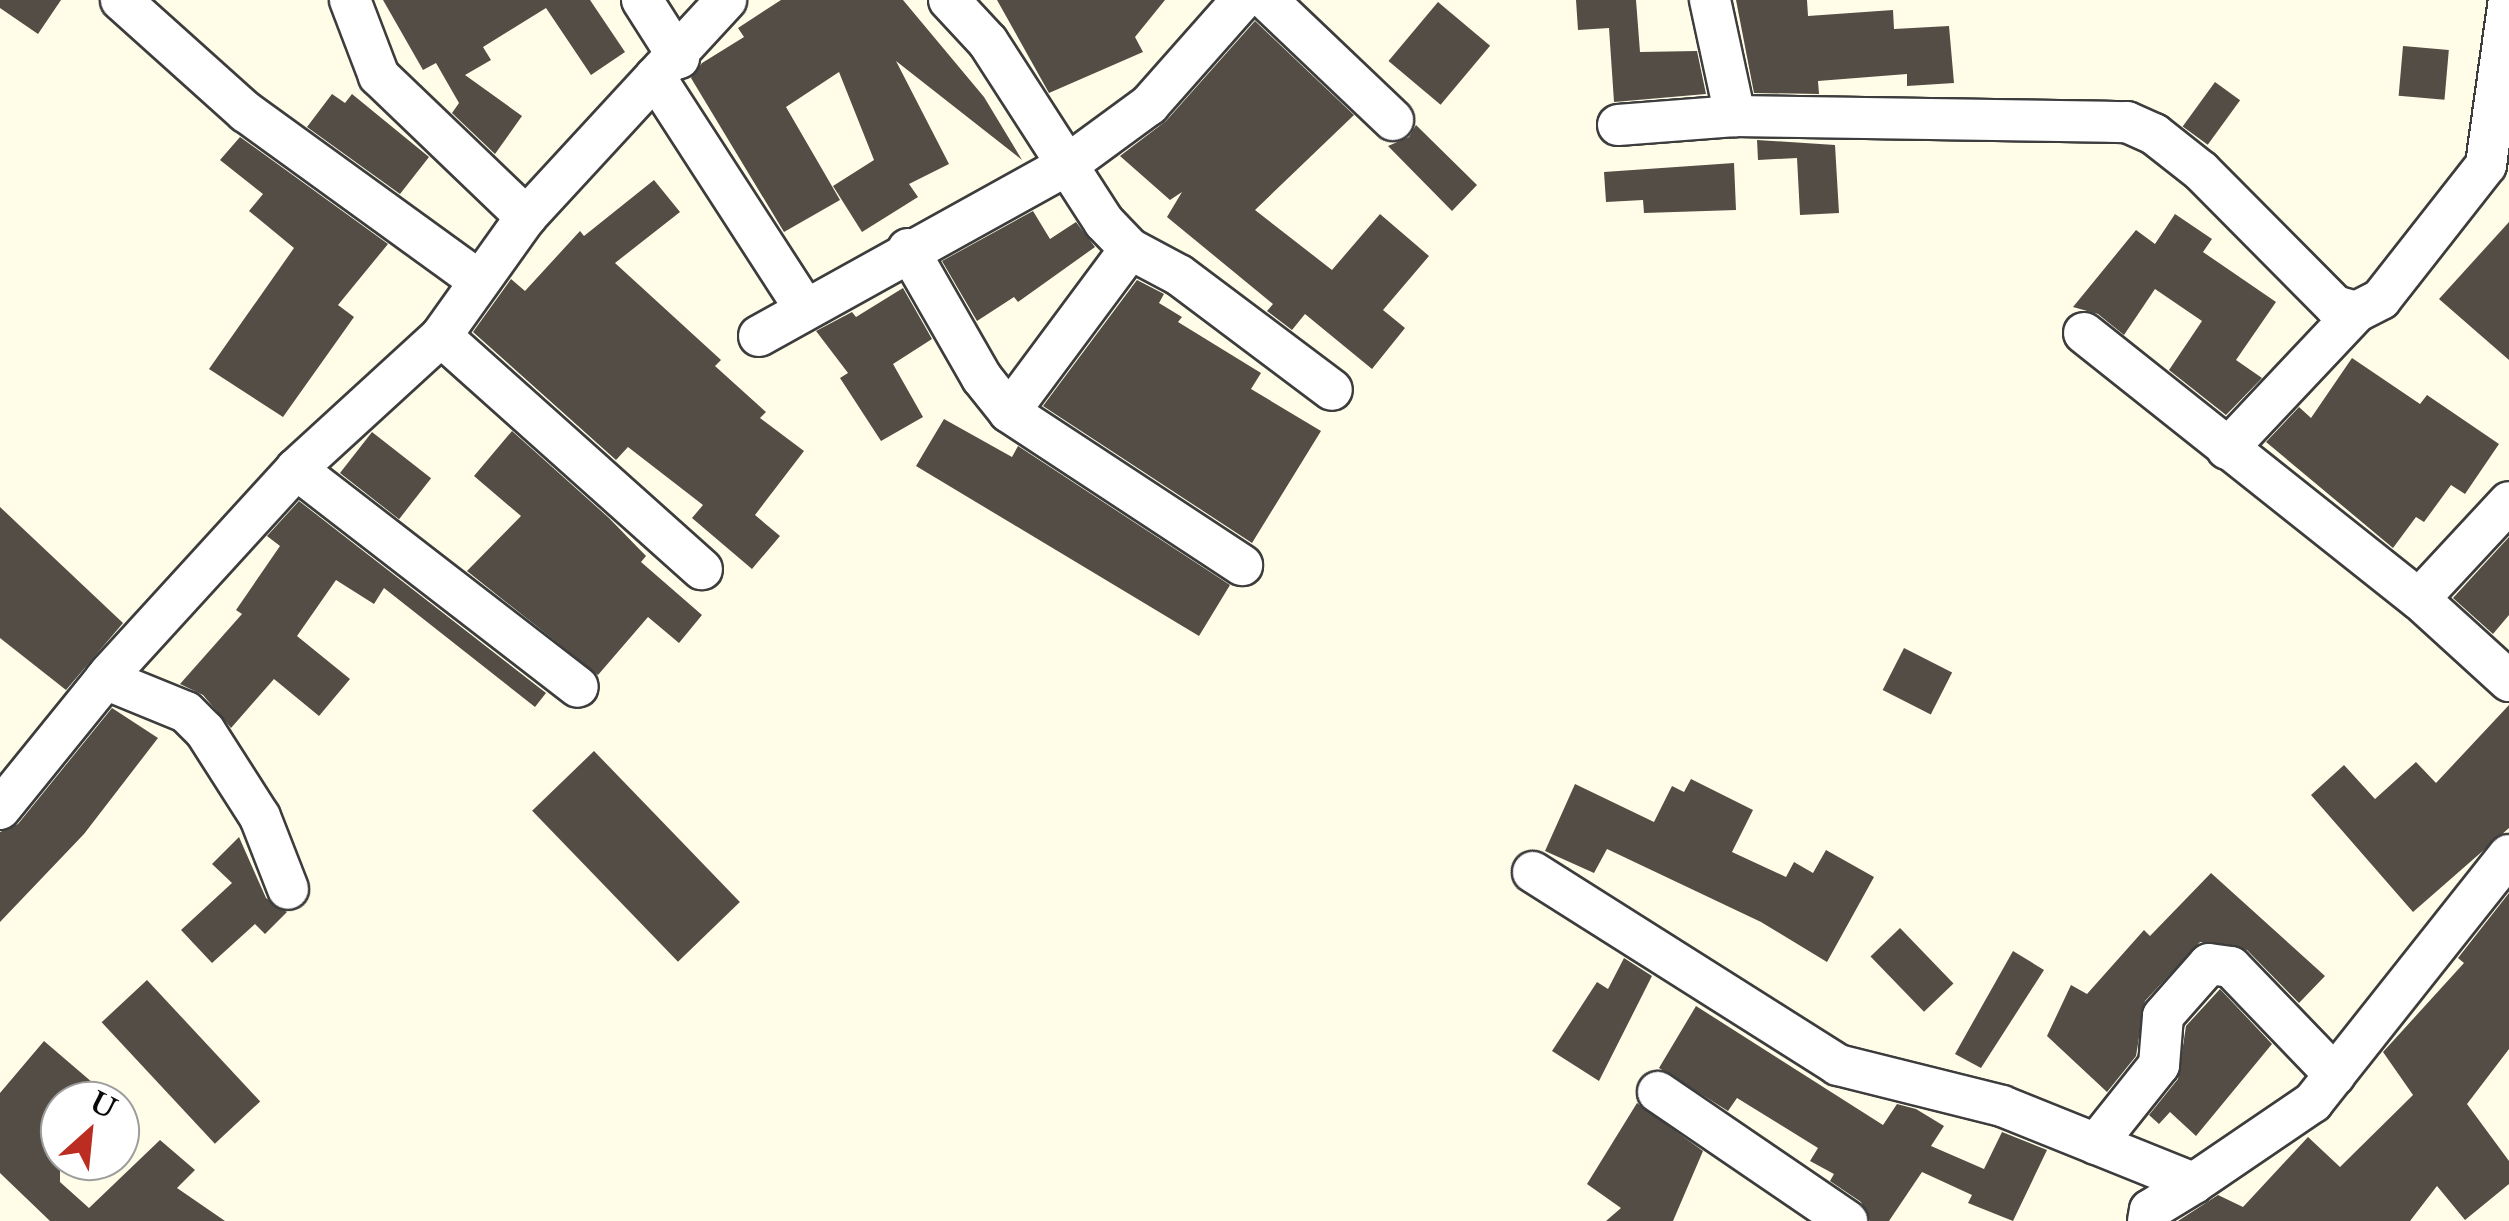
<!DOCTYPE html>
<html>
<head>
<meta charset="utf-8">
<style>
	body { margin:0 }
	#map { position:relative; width:2509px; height:1221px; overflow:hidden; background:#fffde7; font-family:"Libre Baskerville",serif }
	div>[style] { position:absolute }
	.building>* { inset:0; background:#534d46; transform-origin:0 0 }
	.roads { filter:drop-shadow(2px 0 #3d3d3d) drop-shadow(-2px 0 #3d3d3d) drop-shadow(0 2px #3d3d3d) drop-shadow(0 -2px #3d3d3d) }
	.street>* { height:40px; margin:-20px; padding:0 20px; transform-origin:20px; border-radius:20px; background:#fff }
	span { translate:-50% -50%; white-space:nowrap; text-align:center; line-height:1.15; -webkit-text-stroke:10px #fff; paint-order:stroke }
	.north { position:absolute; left:40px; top:1081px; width:100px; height:100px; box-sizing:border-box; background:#fff; border:2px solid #9d9d9d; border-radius:50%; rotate:27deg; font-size:28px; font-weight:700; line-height:40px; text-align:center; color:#0a0a0a }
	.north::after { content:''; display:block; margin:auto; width:35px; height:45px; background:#bb2d21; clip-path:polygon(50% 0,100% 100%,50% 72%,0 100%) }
</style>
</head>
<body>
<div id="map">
	<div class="building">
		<i style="clip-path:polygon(0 0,61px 0,38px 34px,0 8px)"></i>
		<i style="clip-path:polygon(383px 0,590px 0,625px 52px,591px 75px,546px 8px,483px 47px,491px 60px,465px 75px,522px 116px,495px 154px,452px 113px,459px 103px,436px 63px,423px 70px)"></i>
		<i style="clip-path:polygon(781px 0,903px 0,984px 97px,1022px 160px,896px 61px,949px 164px,909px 184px,918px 197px,862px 232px,833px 186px,874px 160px,839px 72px,786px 107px,840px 200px,784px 232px,691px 78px,702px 63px,744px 37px,738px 28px)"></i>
		<i style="clip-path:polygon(997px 0,1165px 0,1135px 37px,1143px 52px,1049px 93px)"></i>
		<i style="clip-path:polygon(1576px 0,1636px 0,1640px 52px,1697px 51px,1706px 94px,1614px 102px,1609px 28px,1578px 30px)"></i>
		<i style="clip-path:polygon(1736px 0,1807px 0,1808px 16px,1893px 10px,1894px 29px,1949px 26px,1954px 83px,1907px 86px,1907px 74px,1818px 81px,1819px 94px,1754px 93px)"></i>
		<i style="left:1438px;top:2px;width:68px;height:77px;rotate:40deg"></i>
		<i style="clip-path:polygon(1255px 21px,1354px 115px,1255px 210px,1332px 270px,1380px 214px,1429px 256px,1383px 310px,1405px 328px,1372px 369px,1305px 314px,1292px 330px,1267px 311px,1273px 304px,1167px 217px,1182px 192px,1170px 200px,1120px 156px,1166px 121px)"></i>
		<i style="left:2403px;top:46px;width:46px;height:50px;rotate:5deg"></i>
		<i style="left:2215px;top:82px;width:31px;height:55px;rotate:36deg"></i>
		<i style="clip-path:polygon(332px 94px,345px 103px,352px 94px,429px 157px,400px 194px,307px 127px)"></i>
		<i style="clip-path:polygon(1416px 125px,1477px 185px,1452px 211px,1388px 146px,1409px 137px)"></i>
		<i style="clip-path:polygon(240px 137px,388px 244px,338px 305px,354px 317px,283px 417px,209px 369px,294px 248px,249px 211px,263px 194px,220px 160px)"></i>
		<i style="clip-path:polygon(1757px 140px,1835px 145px,1839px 213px,1800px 215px,1797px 158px,1758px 160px)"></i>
		<i style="clip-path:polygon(1734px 163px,1736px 210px,1644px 213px,1643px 200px,1606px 202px,1604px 172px)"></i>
		<i style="clip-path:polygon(654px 180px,680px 212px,615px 263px,721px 360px,715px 366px,766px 412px,760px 418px,804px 451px,755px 515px,780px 536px,752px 569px,692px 518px,703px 505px,628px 447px,616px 460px,473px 332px,511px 279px,525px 291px,580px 231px,584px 236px)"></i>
		<i style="clip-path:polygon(1033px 211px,1050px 239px,1076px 222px,1095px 247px,1018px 302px,1014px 297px,977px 321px,942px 261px)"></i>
		<i style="clip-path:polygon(2175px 214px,2212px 239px,2203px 252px,2276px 302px,2236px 360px,2262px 378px,2226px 415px,2169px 370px,2202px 321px,2155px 289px,2124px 335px,2098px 314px,2073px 307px,2136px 230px,2155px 244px)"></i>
		<i style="clip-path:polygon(2509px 222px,2509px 360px,2439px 299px)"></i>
		<i style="clip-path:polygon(1137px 280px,1164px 294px,1159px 303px,1182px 317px,1178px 322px,1261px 373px,1251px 389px,1321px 431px,1252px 543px,1043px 406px)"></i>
		<i style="clip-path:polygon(903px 288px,932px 339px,893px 364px,923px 417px,881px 441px,840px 378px,848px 373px,816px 331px,852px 312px,856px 317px)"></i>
		<i style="clip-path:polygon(2352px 358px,2420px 404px,2427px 395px,2499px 444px,2465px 494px,2451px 485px,2424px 522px,2416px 517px,2393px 548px,2266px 442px,2299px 407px,2311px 418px)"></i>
		<i style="clip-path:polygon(944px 419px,1012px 457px,1018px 446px,1230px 585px,1199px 636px,916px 466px)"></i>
		<i style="clip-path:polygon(512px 431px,609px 518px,646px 556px,641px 562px,702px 615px,679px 643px,648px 617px,598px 675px,467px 571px,521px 516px,474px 476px)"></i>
		<i style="left:372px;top:432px;width:75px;height:52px;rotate:38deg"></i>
		<i style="clip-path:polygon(299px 501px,546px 693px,535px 707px,384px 588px,374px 604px,336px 580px,297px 636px,350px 679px,319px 716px,274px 679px,231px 728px,203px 695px,180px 684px,242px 614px,236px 610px,280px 546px,267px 536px)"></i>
		<i style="clip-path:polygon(0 507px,123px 623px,66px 690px,0 638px)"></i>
		<i style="clip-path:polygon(2509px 537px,2509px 615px,2493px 634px,2453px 598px)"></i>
		<i style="left:1904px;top:648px;width:54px;height:47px;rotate:27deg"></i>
		<i style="clip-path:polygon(2509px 705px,2509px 828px,2413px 912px,2311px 795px,2344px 765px,2375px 799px,2416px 762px,2436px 783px)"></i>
		<i style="clip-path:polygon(112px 708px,158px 738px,84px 834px,0 922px,0 832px,18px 824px)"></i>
		<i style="left:594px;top:751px;width:210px;height:86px;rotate:46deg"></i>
		<i style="clip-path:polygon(1691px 779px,1753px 810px,1732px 852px,1786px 877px,1794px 862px,1813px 873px,1826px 850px,1874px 877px,1827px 962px,1761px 922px,1607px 849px,1594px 873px,1545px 851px,1575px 784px,1654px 822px,1672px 786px,1684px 792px)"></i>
		<i style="clip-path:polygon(239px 837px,266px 898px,287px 912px,265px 934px,255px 924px,212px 963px,181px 930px,232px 883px,212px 864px)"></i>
		<i style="clip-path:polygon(2211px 873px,2325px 976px,2299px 1003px,2247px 950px,2200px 942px,2145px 1001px,2136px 1056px,2107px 1092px,2047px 1036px,2071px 985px,2087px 994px,2144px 930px,2150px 936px)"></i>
		<i style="clip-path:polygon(2509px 893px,2509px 1049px,2467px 1104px,2509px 1161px,2509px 1184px,2465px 1220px,2437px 1186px,2410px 1221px,2178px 1221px,2218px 1195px,2243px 1207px,2308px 1137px,2340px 1167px,2413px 1095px,2383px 1052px,2464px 963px,2458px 958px)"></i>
		<i style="left:1900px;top:928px;width:77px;height:41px;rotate:46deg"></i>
		<i style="clip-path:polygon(2013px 951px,2044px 970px,1981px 1068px,1955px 1054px)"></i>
		<i style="clip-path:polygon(1624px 958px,1652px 976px,1599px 1081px,1552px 1051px,1597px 982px,1608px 989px)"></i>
		<i style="left:147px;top:980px;width:166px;height:62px;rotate:47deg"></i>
		<i style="clip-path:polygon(2220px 989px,2272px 1044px,2196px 1136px,2170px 1112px,2159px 1124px,2149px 1115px,2178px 1079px,2186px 1026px)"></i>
		<i style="clip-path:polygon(1696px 1006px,1883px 1125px,1897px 1104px,1916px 1109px,1944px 1126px,1931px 1146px,1984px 1169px,2002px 1132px,2047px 1150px,2013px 1221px,1968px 1203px,1972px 1195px,1922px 1172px,1889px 1221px,1870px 1221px,1861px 1202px,1830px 1181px,1834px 1174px,1810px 1161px,1818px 1148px,1737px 1098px,1728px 1111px,1659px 1068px)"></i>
		<i style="clip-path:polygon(44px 1041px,114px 1101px,60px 1101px,60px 1182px,89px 1208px,160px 1140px,195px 1170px,177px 1188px,225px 1221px,50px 1221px,0 1173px,0 1093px)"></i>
		<i style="clip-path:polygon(1637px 1103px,1703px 1151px,1673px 1221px,1606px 1221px,1621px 1208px,1587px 1184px)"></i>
	</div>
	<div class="roads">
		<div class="street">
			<i style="left:121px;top:0;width:168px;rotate:41.9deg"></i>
			<i style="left:246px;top:112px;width:286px;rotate:35.9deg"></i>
			<i style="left:350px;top:0;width:81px;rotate:69.1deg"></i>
			<i style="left:379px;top:76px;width:204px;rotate:43.8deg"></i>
			<i style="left:642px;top:0;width:69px;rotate:57.5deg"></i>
			<i style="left:949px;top:0;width:57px;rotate:47.1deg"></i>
			<i style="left:988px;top:42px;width:214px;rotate:57.2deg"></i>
			<i style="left:1104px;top:222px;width:37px;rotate:46deg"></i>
			<i style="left:1130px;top:249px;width:55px;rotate:28deg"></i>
			<i style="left:1179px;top:275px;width:191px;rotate:36.9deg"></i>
			<i style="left:1267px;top:0;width:174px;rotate:43.6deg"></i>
			<i style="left:1710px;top:0;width:119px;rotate:77.8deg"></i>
			<i style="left:1735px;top:116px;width:392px;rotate:0.9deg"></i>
			<i style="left:2127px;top:122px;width:30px;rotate:24deg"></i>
			<i style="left:2154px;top:134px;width:60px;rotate:38.2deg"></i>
			<i style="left:2201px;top:171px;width:190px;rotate:45.2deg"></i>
			<i style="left:2335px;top:306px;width:22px;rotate:16deg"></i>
			<i style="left:2356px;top:312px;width:28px;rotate:-27deg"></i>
			<i style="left:2381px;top:299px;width:170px;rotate:-51.9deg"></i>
			<i style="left:2486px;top:165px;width:167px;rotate:-82.1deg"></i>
			<i style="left:655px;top:77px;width:274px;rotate:57.1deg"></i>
			<i style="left:1618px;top:125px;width:117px;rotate:-4.4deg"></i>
			<i style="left:908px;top:249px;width:149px;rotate:60.2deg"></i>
			<i style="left:982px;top:378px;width:43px;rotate:51.5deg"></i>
			<i style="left:1009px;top:412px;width:279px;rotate:33.3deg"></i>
			<i style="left:2084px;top:333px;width:428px;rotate:38.5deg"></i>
			<i style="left:2419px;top:599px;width:122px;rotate:42.3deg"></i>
			<i style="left:441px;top:336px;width:350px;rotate:41.8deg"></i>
			<i style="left:759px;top:336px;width:352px;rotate:-29deg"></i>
			<i style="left:1067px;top:165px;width:102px;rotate:-36.2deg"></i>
			<i style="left:1149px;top:105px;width:140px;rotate:-48.5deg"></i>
			<i style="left:1009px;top:412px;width:203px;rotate:-53.4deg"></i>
			<i style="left:2227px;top:449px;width:188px;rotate:-46.7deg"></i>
			<i style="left:296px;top:469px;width:356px;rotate:37.7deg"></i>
			<i style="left:2419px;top:599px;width:132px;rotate:-47.1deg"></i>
			<i style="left:105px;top:679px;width:87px;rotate:22.2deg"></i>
			<i style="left:186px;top:712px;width:27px;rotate:45deg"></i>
			<i style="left:205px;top:731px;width:102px;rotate:57.4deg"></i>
			<i style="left:260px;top:817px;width:77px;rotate:68.7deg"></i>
			<i style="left:0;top:809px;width:175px;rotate:-51deg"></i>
			<i style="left:110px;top:673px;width:276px;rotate:-47.6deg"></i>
			<i style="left:296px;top:469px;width:197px;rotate:-42.5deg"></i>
			<i style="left:441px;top:336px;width:146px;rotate:-54.5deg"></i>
			<i style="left:526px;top:217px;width:295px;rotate:-47.3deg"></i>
			<i style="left:1533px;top:872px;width:361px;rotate:32.3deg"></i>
			<i style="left:1838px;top:1065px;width:169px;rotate:14deg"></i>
			<i style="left:2002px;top:1106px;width:207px;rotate:21.9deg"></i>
			<i style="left:2194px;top:1183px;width:144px;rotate:-34.2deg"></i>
			<i style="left:2313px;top:1102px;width:315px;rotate:-51.6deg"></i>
			<i style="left:1658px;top:1092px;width:229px;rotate:34.3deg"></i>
			<i style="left:2096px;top:1144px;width:101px;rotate:-51.4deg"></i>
			<i style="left:2159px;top:1065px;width:49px;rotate:-85.3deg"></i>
			<i style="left:2163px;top:1016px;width:69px;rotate:-48.5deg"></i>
			<i style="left:2209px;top:964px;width:22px;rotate:8deg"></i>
			<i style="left:2231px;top:967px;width:150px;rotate:46.1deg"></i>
			<i style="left:2148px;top:1221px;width:11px;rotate:-80deg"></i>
			<i style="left:2150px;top:1210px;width:52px;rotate:-31.5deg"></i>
		</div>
	</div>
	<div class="north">U</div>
</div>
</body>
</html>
